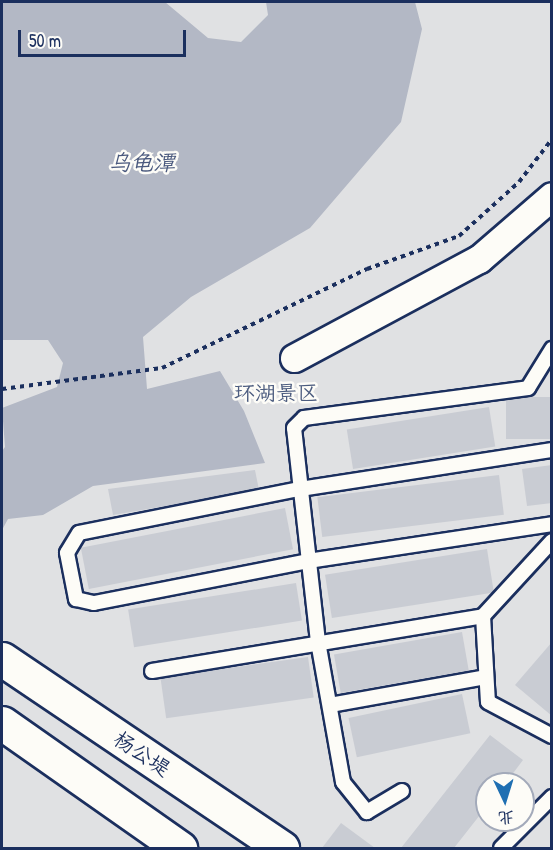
<!DOCTYPE html>
<html>
<head>
<meta charset="utf-8">
<style>
	body { margin:0 }
	#map { position:relative; width:553px; height:850px; overflow:hidden; background:#fdfcf7; font-family:"Patrick Hand","LXGW WenKai TC",sans-serif }
	div>[style] { position:absolute }
	.green>* { inset:0; background:#e0e1e3 }
	.water>* { inset:0; background:#b3b8c5 }
	.building>* { inset:0; background:#c9ccd3; transform-origin:0 0 }
	.path>* { height:4px; margin-top:-2px; transform-origin:0; background:repeating-linear-gradient(90deg,#1b2f5e 0 4.5px,transparent 0 9px) }
	.roads { filter:drop-shadow(2px 0 #1b2f5e) drop-shadow(-2px 0 #1b2f5e) drop-shadow(0 2px #1b2f5e) drop-shadow(0 -2px #1b2f5e) }
	.lane>* { height:14px; margin:-7px; padding:0 7px; transform-origin:7px; border-radius:7px; background:#fdfcf7 }
	.street>* { height:27px; margin:-13.5px; padding:0 13.5px; transform-origin:13.5px; border-radius:13.5px; background:#fdfcf7 }
	.secondary>* { height:33px; margin:-16.5px; padding:0 16.5px; transform-origin:16.5px; border-radius:16.5px; background:#fdfcf7 }
	span { translate:-50% -50%; white-space:nowrap; text-align:center; line-height:1.15; -webkit-text-stroke:5px #fdfcf7; paint-order:stroke }
	.park-label { font-size:21px; color:#4c5c7f }
	.street-label { font-size:21px; color:#1b2f5e }
	.water-label { font-size:22px; color:#49587d; font-style:italic }
	.frame { position:absolute; inset:0; border:3px solid #1b2f5e; pointer-events:none }
	.north { position:absolute; left:475px; top:772px; width:60px; height:60px; box-sizing:border-box; background:#fdfcf7; border:2px solid #a3aaba; border-radius:50%; rotate:176deg; font-size:16px; font-weight:700; line-height:24px; text-align:center; color:#1b2f5e }
	.north::after { content:''; display:block; margin:auto; width:21px; height:27px; background:#1f6fb2; clip-path:polygon(50% 0,100% 100%,50% 72%,0 100%) }
	.scale { position:absolute; left:18px; top:30px; width:168px; height:27px; box-sizing:border-box; border:3px solid #1b2f5e; border-top:0; padding-left:8px; font-size:18px; line-height:21px; white-space:nowrap; color:#1b2f5e; -webkit-text-stroke:4px #fdfcf7; paint-order:stroke }
</style>
</head>
<body>
<div id="map">
	<div class="green">
		<i style="clip-path:polygon(evenodd,2px 2px,551px 2px,551px 848px,2px 848px,2px 2px,487px 784px,523px 784px,523px 820px,487px 820px,487px 784px)"></i>
	</div>
	<div class="water">
		<i style="clip-path:polygon(2px 2px,165px 2px,208px 38px,241px 42px,268px 15px,266px 2px,415px 2px,422px 29px,401px 122px,310px 228px,191px 297px,143px 337px,147px 389px,220px 371px,244px 411px,265px 463px,93px 486px,43px 515px,8px 519px,2px 530px,2px 451px,5px 447px,2px 408px,57px 387px,63px 363px,48px 340px,2px 340px)"></i>
	</div>
	<div class="building">
		<i style="left:552px;top:397px;width:42px;height:46px;rotate:90deg"></i>
		<i style="left:489px;top:407px;width:40px;height:144px;rotate:81deg"></i>
		<i style="clip-path:polygon(552px 465px,552px 503px,527px 506px,522px 469px)"></i>
		<i style="clip-path:polygon(255px 470px,259px 490px,113px 515px,108px 489px)"></i>
		<i style="left:499px;top:475px;width:40px;height:183px;rotate:83deg"></i>
		<i style="left:285px;top:508px;width:42px;height:208px;rotate:79deg"></i>
		<i style="left:487px;top:549px;width:44px;height:164px;rotate:81deg"></i>
		<i style="left:296px;top:583px;width:38px;height:170px;rotate:81deg"></i>
		<i style="left:462px;top:632px;width:39px;height:130px;rotate:80deg"></i>
		<i style="clip-path:polygon(552px 642px,552px 716px,515px 685px)"></i>
		<i style="left:308px;top:657px;width:41px;height:149px;rotate:82deg"></i>
		<i style="left:462px;top:694px;width:40px;height:116px;rotate:78deg"></i>
		<i style="clip-path:polygon(490px 735px,523px 760px,505px 784px,487px 784px,487px 806px,454px 848px,401px 848px)"></i>
		<i style="clip-path:polygon(341px 823px,375px 848px,322px 848px)"></i>
	</div>
	<div class="path">
		<i style="left:2px;top:389px;width:161px;rotate:-7.5deg"></i>
		<i style="left:162px;top:368px;width:228px;rotate:-25.8deg"></i>
		<i style="left:367px;top:269px;width:98px;rotate:-19.7deg"></i>
		<i style="left:459px;top:236px;width:81px;rotate:-42deg"></i>
		<i style="left:519px;top:182px;width:54px;rotate:-52.5deg"></i>
	</div>
	<div class="roads">
		<div class="lane">
			<i style="left:552px;top:450px;width:256px;rotate:171.2deg"></i>
			<i style="left:299px;top:489px;width:224px;rotate:168.7deg"></i>
			<i style="left:79px;top:533px;width:23px;rotate:121deg"></i>
			<i style="left:67px;top:553px;width:47px;rotate:78.9deg"></i>
			<i style="left:76px;top:599px;width:18px;rotate:13deg"></i>
			<i style="left:94px;top:603px;width:218px;rotate:-11.1deg"></i>
			<i style="left:308px;top:561px;width:247px;rotate:-8.6deg"></i>
			<i style="left:552px;top:541px;width:102px;rotate:132.6deg"></i>
			<i style="left:483px;top:616px;width:86px;rotate:86.7deg"></i>
			<i style="left:488px;top:702px;width:72px;rotate:28deg"></i>
			<i style="left:152px;top:671px;width:336px;rotate:-9.4deg"></i>
			<i style="left:330px;top:705px;width:158px;rotate:-10.2deg"></i>
			<i style="left:402px;top:791px;width:41px;rotate:149deg"></i>
			<i style="left:367px;top:812px;width:38px;rotate:-129deg"></i>
			<i style="left:343px;top:782px;width:142px;rotate:-100.1deg"></i>
			<i style="left:318px;top:642px;width:215px;rotate:-96.4deg"></i>
			<i style="left:294px;top:428px;width:14px;rotate:-45deg"></i>
			<i style="left:304px;top:418px;width:226px;rotate:-7.6deg"></i>
			<i style="left:528px;top:388px;width:46px;rotate:-58.4deg"></i>
			<i style="left:501px;top:848px;width:72px;rotate:-45deg"></i>
		</div>
		<div class="street">
			<i style="left:294px;top:358px;width:210px;rotate:-28.2deg"></i>
			<i style="left:479px;top:259px;width:96px;rotate:-40.8deg"></i>
		</div>
		<div class="secondary">
			<i style="left:2px;top:659px;width:338px;rotate:34deg"></i>
			<i style="left:2px;top:723px;width:218px;rotate:35.1deg"></i>
		</div>
	</div>
	<div class="park-label">
		<span style="left:276px;top:393px">环湖景区</span>
	</div>
	<div class="street-label">
		<span style="left:142px;top:754px;rotate:34deg">杨公堤</span>
	</div>
	<div class="water-label">
		<span style="left:142px;top:163px">乌龟潭</span>
	</div>
	<div class="frame"></div>
	<div class="north">北</div>
	<div class="scale">50 m</div>
</div>
</body>
</html>
